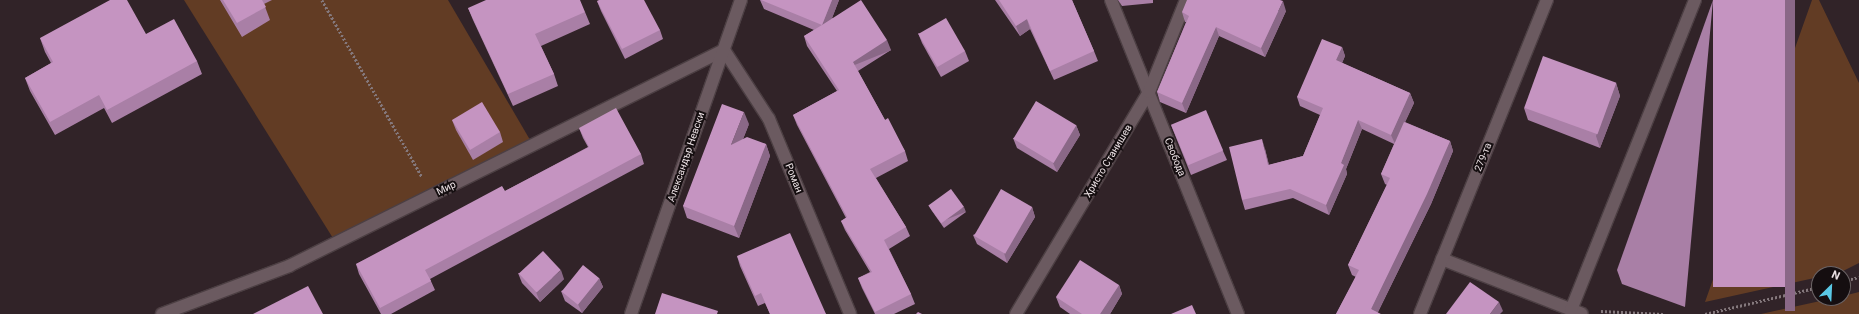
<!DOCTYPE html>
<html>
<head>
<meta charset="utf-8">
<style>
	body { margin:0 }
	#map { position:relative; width:1859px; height:314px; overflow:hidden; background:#312328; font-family:Roboto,sans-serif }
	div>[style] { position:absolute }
	.green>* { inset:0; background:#623c24 }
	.path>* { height:2.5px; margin-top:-1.25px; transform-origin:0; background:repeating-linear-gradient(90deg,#84787c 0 2px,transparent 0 4px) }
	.roads { filter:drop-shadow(1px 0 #4c3f43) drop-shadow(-1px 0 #4c3f43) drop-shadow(0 1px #4c3f43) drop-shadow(0 -1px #4c3f43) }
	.minor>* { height:12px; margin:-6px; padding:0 6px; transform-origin:6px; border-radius:6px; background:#6b5a60 }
	.wall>* { inset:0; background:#a97fa6 }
	.shaded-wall>* { inset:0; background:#8a6887; transform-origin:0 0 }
	.building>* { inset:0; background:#c594c1; transform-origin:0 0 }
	span { translate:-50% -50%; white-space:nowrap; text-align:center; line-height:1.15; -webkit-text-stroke:4px #150e10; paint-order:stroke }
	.street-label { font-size:10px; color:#ece2e5 }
	.north { position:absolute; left:1811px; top:266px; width:40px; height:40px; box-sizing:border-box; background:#150e10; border:1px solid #6b6365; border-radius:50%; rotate:24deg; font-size:11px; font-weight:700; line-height:16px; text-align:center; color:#ece2e5 }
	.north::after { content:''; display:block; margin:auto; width:14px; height:18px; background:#5ac8e5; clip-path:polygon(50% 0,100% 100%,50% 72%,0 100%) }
</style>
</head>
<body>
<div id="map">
	<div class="green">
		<i style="clip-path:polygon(184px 0,448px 0,533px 145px,336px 243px)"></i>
		<i style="clip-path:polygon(1812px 0,1819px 0,1859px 83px,1859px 263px,1839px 273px,1819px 274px,1819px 277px,1705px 302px)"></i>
		<i style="clip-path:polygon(1859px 292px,1859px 314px,1761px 314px,1834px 298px,1843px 298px,1843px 296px)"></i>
	</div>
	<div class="path">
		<i style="left:322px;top:0;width:203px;rotate:60.5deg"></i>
		<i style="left:1843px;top:281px;width:16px;rotate:-14deg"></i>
		<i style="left:1601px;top:311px;width:62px;rotate:2.8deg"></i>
		<i style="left:1705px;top:314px;width:117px;rotate:-13.3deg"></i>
	</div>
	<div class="roads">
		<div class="minor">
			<i style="left:1111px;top:0;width:339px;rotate:68deg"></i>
			<i style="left:1442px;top:259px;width:150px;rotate:21.4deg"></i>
			<i style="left:1571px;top:310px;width:334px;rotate:-68.2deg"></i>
			<i style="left:162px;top:314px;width:136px;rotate:-20.7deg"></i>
			<i style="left:289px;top:266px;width:486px;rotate:-26.4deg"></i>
			<i style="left:724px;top:50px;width:82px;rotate:56.9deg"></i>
			<i style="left:769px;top:119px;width:211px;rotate:67.4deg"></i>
			<i style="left:631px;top:314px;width:333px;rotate:-70.7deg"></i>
			<i style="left:1016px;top:314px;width:259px;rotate:-59.1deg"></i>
			<i style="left:1149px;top:92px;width:99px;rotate:-68.1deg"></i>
			<i style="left:1420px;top:314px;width:339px;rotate:-68deg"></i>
		</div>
	</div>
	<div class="wall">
		<i style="clip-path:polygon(220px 0,272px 0,264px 4px,270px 20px,242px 37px)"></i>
		<i style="clip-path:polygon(760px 0,839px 0,832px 18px,891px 50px,858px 71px,885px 120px,905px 151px,908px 161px,876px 178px,906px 227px,910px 236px,889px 249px,911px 294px,915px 304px,894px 314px,875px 314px,862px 288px,858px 278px,870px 272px,845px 230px,841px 221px,846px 218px,797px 125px,793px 115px,837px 91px,807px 46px,804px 36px,814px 30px,764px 9px)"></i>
		<i style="clip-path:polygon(995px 0,1072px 0,1094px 51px,1098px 61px,1054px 80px,1030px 29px,1020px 36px)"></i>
		<i style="clip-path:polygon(1118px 0,1153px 0,1153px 3px,1122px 6px)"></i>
		<i style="clip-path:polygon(1713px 0,1685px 307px,1622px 284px,1617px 270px)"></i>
		<i style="clip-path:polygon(597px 1px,660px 30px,663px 39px,625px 59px,601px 11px)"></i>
		<i style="clip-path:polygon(468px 8px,585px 12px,590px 24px,541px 46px,554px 74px,558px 86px,513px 106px,473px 20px)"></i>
		<i style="clip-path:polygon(1286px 11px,1265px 57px,1219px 36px,1186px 113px,1160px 102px,1157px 92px,1186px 22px,1185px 22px,1182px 12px)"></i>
		<i style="clip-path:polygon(918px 33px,965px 51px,969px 61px,941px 77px,922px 43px)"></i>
		<i style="clip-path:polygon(146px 34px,197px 61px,202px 74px,112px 123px,104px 108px,55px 135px,30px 91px,25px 78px,51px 63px,45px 52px,40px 38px)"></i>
		<i style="clip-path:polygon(1342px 47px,1345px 56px,1342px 63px,1410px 93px,1414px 103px,1405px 122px,1450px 141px,1453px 151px,1431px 204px,1378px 312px,1336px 314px,1356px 277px,1352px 275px,1348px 265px,1387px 185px,1385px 184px,1381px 174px,1394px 144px,1362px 129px,1346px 169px,1347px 174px,1329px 215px,1293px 198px,1245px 210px,1242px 200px,1265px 149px,1269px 165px,1303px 156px,1320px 115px,1300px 106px,1297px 97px)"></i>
		<i style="clip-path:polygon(1616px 83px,1620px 96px,1600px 148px,1528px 120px,1524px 108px)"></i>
		<i style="clip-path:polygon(452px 120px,500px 132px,503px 142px,473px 160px,456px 130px)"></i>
		<i style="clip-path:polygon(749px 124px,743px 139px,766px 144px,770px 156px,739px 238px,687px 218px,683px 206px)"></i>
		<i style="clip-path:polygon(1076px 125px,1080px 135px,1057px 172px,1017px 148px,1013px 138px)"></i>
		<i style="clip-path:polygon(1171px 125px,1223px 151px,1227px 160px,1191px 175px)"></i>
		<i style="clip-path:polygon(579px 128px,641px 154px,644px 164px,430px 279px,435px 290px,391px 314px,381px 314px,359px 274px,356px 264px,505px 191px,588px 147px,583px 138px)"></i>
		<i style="clip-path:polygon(929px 206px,966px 212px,944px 228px,932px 211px)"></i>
		<i style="clip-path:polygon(1032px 207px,1035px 217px,1007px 263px,977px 244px,973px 235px)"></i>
		<i style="clip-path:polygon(737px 256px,826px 314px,770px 314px,765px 303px,758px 306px,740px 266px)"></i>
		<i style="clip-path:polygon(518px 273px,564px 279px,540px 302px,522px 283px)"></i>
		<i style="clip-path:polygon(599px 278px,603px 287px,582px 313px,565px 301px,561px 291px)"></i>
		<i style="clip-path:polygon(1119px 285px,1122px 294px,1110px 314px,1070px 314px,1060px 307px,1056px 297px)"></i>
	</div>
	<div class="shaded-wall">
		<i style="clip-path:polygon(832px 0,839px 0,826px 34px,822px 25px)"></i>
		<i style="left:1785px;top:0;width:10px;height:311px"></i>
		<i style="clip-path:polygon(1283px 1px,1286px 11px,1265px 57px,1261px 48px)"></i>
		<i style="clip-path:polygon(1027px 19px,1030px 29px,1020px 36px,1016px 26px)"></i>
		<i style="clip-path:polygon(1216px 27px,1219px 36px,1186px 113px,1182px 103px)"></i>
		<i style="left:887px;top:40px;width:11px;height:40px;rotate:68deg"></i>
		<i style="clip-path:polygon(1342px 47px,1345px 56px,1339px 70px,1336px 60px)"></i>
		<i style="clip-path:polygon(1616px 83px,1620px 96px,1600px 148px,1596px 136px)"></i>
		<i style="clip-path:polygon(1410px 93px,1414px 103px,1395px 144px,1391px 135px)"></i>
		<i style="clip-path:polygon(744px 112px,749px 124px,736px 157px,731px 145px)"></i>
		<i style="clip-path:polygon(1358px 120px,1362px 129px,1346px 169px,1347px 174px,1329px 215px,1326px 205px,1341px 163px)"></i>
		<i style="clip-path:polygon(1076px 125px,1080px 135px,1057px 172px,1053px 163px)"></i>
		<i style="clip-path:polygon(1262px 139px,1265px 149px,1271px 174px,1268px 165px)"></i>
		<i style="clip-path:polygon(1450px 141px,1453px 151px,1431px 204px,1377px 314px,1371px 309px)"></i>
		<i style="clip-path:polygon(766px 144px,770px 156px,739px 238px,734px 226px)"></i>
		<i style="left:964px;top:207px;width:5px;height:27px;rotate:68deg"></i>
		<i style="clip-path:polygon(1032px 207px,1035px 217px,1007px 263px,1004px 253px)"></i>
		<i style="clip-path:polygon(561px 270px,564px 279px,540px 302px,536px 292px)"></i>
		<i style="clip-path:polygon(599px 278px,603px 287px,582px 313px,578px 304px)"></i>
		<i style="clip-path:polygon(1119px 285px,1122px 294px,1110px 314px,1100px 314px)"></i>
		<i style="clip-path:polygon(1499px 302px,1503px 311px,1500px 314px,1490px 314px)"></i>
	</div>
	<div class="building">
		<i style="clip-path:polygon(110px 0,127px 0,146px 34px,174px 19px,197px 61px,107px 110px,99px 95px,50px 122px,25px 78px,53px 62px,40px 38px)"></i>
		<i style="clip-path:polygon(223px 0,262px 0,266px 7px,237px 23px)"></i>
		<i style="clip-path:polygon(486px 0,580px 0,585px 12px,535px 34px,554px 74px,508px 94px,468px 8px)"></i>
		<i style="clip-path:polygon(599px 0,644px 0,660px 30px,622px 49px,597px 1px)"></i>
		<i style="clip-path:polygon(761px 0,832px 0,822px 25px,861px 0,887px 40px,853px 62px,885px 120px,888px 118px,905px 151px,870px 169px,906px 227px,884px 240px,911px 294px,875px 312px,858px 278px,872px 272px,841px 221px,847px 217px,793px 115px,839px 90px,804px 36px,822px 25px)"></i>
		<i style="clip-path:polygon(999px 0,1072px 0,1094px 51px,1050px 71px,1027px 19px,1016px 26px)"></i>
		<i style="clip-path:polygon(1187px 0,1280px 0,1283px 1px,1261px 48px,1216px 27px,1182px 103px,1157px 92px,1189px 16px,1182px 12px)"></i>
		<i style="left:1713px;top:0;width:72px;height:287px"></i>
		<i style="left:946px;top:18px;width:38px;height:32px;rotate:60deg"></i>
		<i style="clip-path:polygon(1322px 39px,1342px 47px,1336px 60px,1410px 93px,1391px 135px,1358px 120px,1341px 163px,1344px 165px,1326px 205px,1290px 189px,1242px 200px,1229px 147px,1262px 139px,1268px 165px,1303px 156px,1323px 108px,1297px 97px)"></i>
		<i style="left:1543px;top:56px;width:78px;height:55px;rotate:20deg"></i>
		<i style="left:1036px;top:101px;width:47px;height:44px;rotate:31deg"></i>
		<i style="left:482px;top:102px;width:35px;height:35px;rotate:59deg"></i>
		<i style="clip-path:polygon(722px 104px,744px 112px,731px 145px,747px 137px,766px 144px,734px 226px,683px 206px)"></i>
		<i style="clip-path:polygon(616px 108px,641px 154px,425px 270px,431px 281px,380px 308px,356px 264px,502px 186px,505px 191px,589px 147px,579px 128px)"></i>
		<i style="left:1206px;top:110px;width:44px;height:38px;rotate:67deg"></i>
		<i style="clip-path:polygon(1404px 122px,1450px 141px,1427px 194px,1371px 309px,1381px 314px,1336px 314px,1359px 270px,1348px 265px,1390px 178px,1381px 174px)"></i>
		<i style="left:951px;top:189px;width:22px;height:28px;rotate:54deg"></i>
		<i style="left:1001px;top:189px;width:36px;height:54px;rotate:30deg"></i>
		<i style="clip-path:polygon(790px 233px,826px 314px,770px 314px,761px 293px,755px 296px,737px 256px)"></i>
		<i style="left:543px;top:251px;width:26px;height:33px;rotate:47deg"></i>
		<i style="clip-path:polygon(1080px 260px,1119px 285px,1100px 314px,1082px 314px,1056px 297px)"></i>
		<i style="left:583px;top:265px;width:21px;height:34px;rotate:39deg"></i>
		<i style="clip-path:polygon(1470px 282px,1499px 302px,1490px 314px,1446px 314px)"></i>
		<i style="clip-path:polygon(308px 286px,323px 314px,253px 314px)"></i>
		<i style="clip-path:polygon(662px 293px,718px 311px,717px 314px,655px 314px)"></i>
		<i style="clip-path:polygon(1192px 305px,1196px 314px,1171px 314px)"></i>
		<i style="clip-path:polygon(918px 312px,922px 314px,916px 314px)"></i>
	</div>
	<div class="street-label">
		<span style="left:686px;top:157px;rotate:-71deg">Александър Невски</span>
		<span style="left:1175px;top:157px;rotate:68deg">Свобода</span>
		<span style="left:1483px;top:157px;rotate:-68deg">279-та</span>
		<span style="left:1108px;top:161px;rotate:-59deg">Христо Станишев</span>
		<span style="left:794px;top:178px;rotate:68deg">Роман</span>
		<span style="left:446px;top:188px;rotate:-26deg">Мир</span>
	</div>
	<div class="north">N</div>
</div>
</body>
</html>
